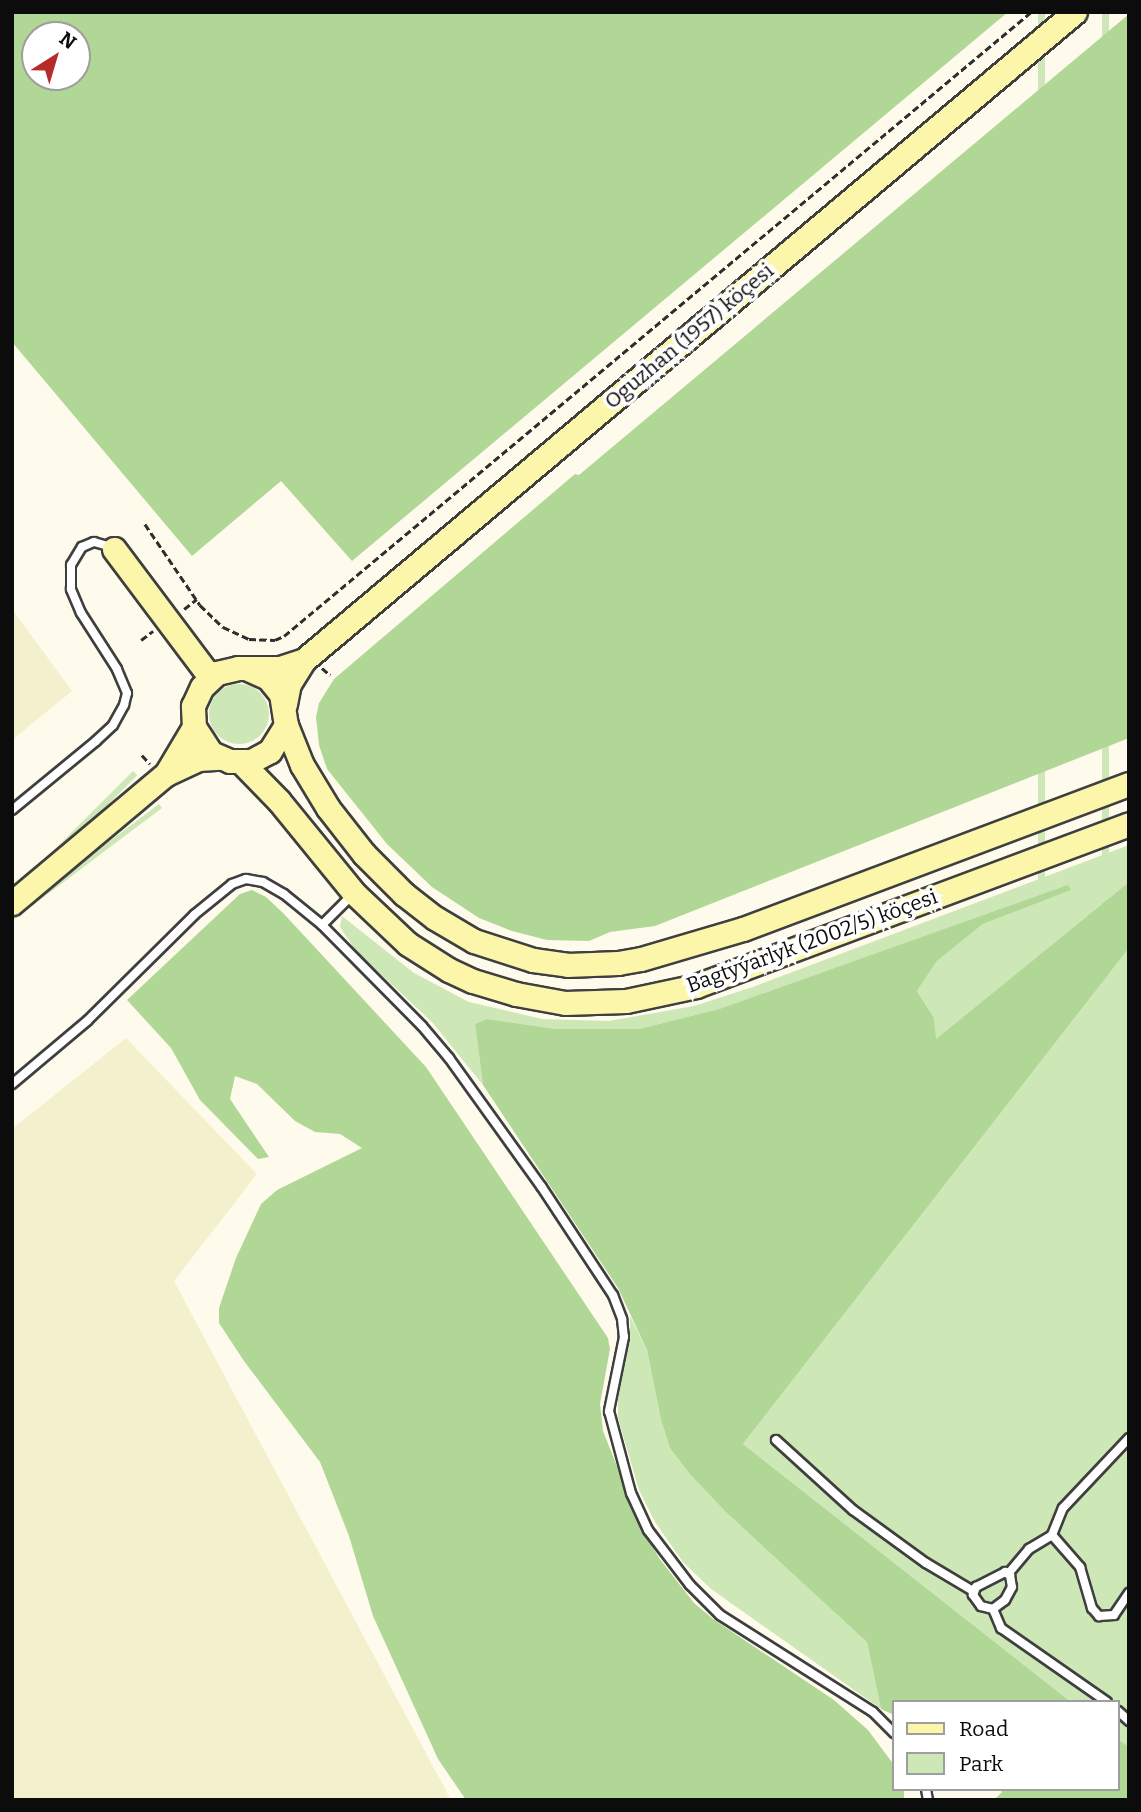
<!DOCTYPE html>
<html>
<head>
<meta charset="utf-8">
<style>
	body { margin:0 }
	#map { position:relative; width:1141px; height:1812px; overflow:hidden; background:#fefbec; font-family:Bitter,serif }
	div>[style] { position:absolute }
	.farmland>* { inset:0; background:#f3f1cd }
	.green>* { inset:0; background:#cee7b7; transform-origin:0 0 }
	.round { border-radius:50% }
	.forest>* { inset:0; background:#b1d797 }
	.path>* { height:2.5px; margin-top:-1.25px; transform-origin:0; background:repeating-linear-gradient(90deg,#2e2e2e 0 7px,transparent 0 10.5px) }
	.roads { filter:drop-shadow(2px 0 #3f3f3f) drop-shadow(-2px 0 #3f3f3f) drop-shadow(0 2px #3f3f3f) drop-shadow(0 -2px #3f3f3f) }
	.lane>* { height:8px; margin:-4px; padding:0 4px; transform-origin:4px; border-radius:4px; background:#fff }
	.secondary>* { height:23px; margin:-11.5px; padding:0 11.5px; transform-origin:11.5px; border-radius:11.5px; background:#fbf6a9 }
	span { translate:-50% -50%; white-space:nowrap; text-align:center; line-height:1.15; -webkit-text-stroke:7px #fff; paint-order:stroke }
	.street-label { font-size:21px; color:#0c0c0c }
	.frame { position:absolute; inset:0; border:14px solid #0c0c0c; pointer-events:none }
	.legend { position:absolute; left:892px; top:1700px; width:228px; height:91px; box-sizing:border-box; background:#fff; border:2px solid #9e9e9e; margin:0; padding:9px 12px; list-style:none; font-size:21px; color:#0c0c0c }
	.legend li { display:flex; align-items:center; gap:14px; height:35px }
	.legend b { width:35px; border:2px solid #9e9e9e }
	.north { position:absolute; left:21px; top:21px; width:70px; height:70px; box-sizing:border-box; background:#fff; border:2px solid #9e9e9e; border-radius:50%; rotate:37deg; font-size:19px; font-weight:700; line-height:28px; text-align:center; color:#0c0c0c }
	.north::after { content:''; display:block; margin:auto; width:24px; height:32px; background:#b52a2b; clip-path:polygon(50% 0,100% 100%,50% 72%,0 100%) }
</style>
</head>
<body>
<div id="map">
	<div class="farmland">
		<i style="clip-path:polygon(12px 609px,72px 691px,12px 740px)"></i>
		<i style="clip-path:polygon(126px 1038px,257px 1174px,174px 1281px,451px 1800px,12px 1800px,12px 1129px)"></i>
	</div>
	<div class="green">
		<i style="left:1038px;top:12px;width:7px;height:946px"></i>
		<i style="left:1102px;top:12px;width:7px;height:994px"></i>
		<i class="round" style="left:209px;top:684px;width:60px;height:60px"></i>
		<i style="left:133px;top:771px;width:6px;height:158px;rotate:45deg"></i>
		<i style="left:159px;top:804px;width:5px;height:192px;rotate:53deg"></i>
		<i style="clip-path:polygon(1129px 845px,1129px 882px,935px 1040px,934px 1018px,917px 991px,937px 961px,983px 924px,1070px 890px,1068px 886px,719px 1009px,639px 1029px,556px 1029px,487px 1019px,475px 1024px,483px 1085px,432px 1022px,356px 951px,340px 927px,342px 916px,414px 973px,469px 1002px,542px 1019px,609px 1021px,694px 1006px,753px 987px)"></i>
		<i style="clip-path:polygon(1129px 948px,1129px 1747px,1118px 1739px,1118px 1702px,1071px 1702px,743px 1444px)"></i>
		<i style="clip-path:polygon(630px 1316px,647px 1350px,661px 1420px,670px 1448px,867px 1642px,881px 1709px,711px 1589px,683px 1562px,655px 1522px,639px 1490px,618px 1418px,618px 1399px,630px 1335px)"></i>
	</div>
	<div class="forest">
		<i style="clip-path:polygon(evenodd,12px 12px,1008px 12px,352px 561px,281px 481px,192px 556px,12px 342px,12px 12px,35px 35px,77px 35px,77px 77px,35px 77px,35px 35px)"></i>
		<i style="clip-path:polygon(1129px 14px,1129px 738px,655px 926px,610px 932px,589px 941px,547px 940px,512px 931px,479px 918px,432px 887px,387px 844px,327px 769px,319px 745px,316px 717px,319px 703px,334px 679px,575px 474px,579px 475px)"></i>
		<i style="clip-path:polygon(1129px 882px,1129px 948px,743px 1444px,1071px 1702px,894px 1702px,894px 1715px,881px 1709px,867px 1642px,725px 1511px,690px 1474px,670px 1448px,661px 1420px,647px 1350px,618px 1288px,483px 1085px,475px 1024px,487px 1019px,556px 1029px,639px 1029px,719px 1009px,1068px 885px,1071px 890px,983px 924px,937px 961px,917px 991px,934px 1018px,936px 1039px)"></i>
		<i style="clip-path:polygon(252px 890px,266px 897px,284px 914px,426px 1067px,608px 1338px,610px 1349px,600px 1404px,603px 1431px,642px 1529px,659px 1558px,694px 1603px,713px 1619px,834px 1700px,868px 1730px,894px 1765px,894px 1789px,904px 1789px,904px 1800px,466px 1800px,438px 1759px,373px 1616px,349px 1536px,320px 1462px,244px 1361px,219px 1323px,219px 1308px,236px 1258px,261px 1204px,277px 1190px,362px 1148px,340px 1134px,315px 1132px,295px 1121px,257px 1084px,235px 1076px,230px 1099px,269px 1157px,258px 1159px,200px 1100px,171px 1048px,127px 1000px,240px 894px)"></i>
		<i style="clip-path:polygon(1118px 1739px,1129px 1747px,1129px 1800px,994px 1800px,1002px 1792px,999px 1789px,1118px 1789px)"></i>
	</div>
	<div class="path">
		<i style="left:145px;top:524px;width:98px;rotate:55.8deg"></i>
		<i style="left:200px;top:605px;width:32px;rotate:44deg"></i>
		<i style="left:223px;top:627px;width:29px;rotate:25deg"></i>
		<i style="left:249px;top:639px;width:26px;rotate:2deg"></i>
		<i style="left:275px;top:640px;width:10px;rotate:-24deg"></i>
		<i style="left:284px;top:636px;width:973px;rotate:-39.87deg"></i>
		<i style="left:184px;top:609px;width:16px;rotate:-38deg"></i>
		<i style="left:141px;top:640px;width:15px;rotate:-37deg"></i>
		<i style="left:322px;top:668px;width:11px;rotate:41deg"></i>
		<i style="left:142px;top:755px;width:12px;rotate:48deg"></i>
	</div>
	<div class="roads">
		<div class="lane">
			<i style="left:12px;top:810px;width:109px;rotate:-39.4deg"></i>
			<i style="left:96px;top:741px;width:23px;rotate:-43deg"></i>
			<i style="left:113px;top:725px;width:23px;rotate:-61deg"></i>
			<i style="left:124px;top:705px;width:12px;rotate:-76deg"></i>
			<i style="left:127px;top:693px;width:26px;rotate:-113deg"></i>
			<i style="left:117px;top:669px;width:67px;rotate:-122.7deg"></i>
			<i style="left:81px;top:613px;width:26px;rotate:-113deg"></i>
			<i style="left:71px;top:589px;width:24px;rotate:-90deg"></i>
			<i style="left:71px;top:565px;width:21px;rotate:-59deg"></i>
			<i style="left:82px;top:547px;width:13px;rotate:-23deg"></i>
			<i style="left:94px;top:542px;width:19px;rotate:16deg"></i>
			<i style="left:322px;top:925px;width:142px;rotate:45.3deg"></i>
			<i style="left:422px;top:1026px;width:42px;rotate:49.8deg"></i>
			<i style="left:449px;top:1058px;width:158px;rotate:54.3deg"></i>
			<i style="left:541px;top:1186px;width:131px;rotate:56.6deg"></i>
			<i style="left:613px;top:1295px;width:26px;rotate:69deg"></i>
			<i style="left:622px;top:1319px;width:18px;rotate:84deg"></i>
			<i style="left:624px;top:1337px;width:76px;rotate:101.5deg"></i>
			<i style="left:609px;top:1411px;width:85px;rotate:75deg"></i>
			<i style="left:631px;top:1493px;width:41px;rotate:65.3deg"></i>
			<i style="left:648px;top:1530px;width:69px;rotate:52.6deg"></i>
			<i style="left:690px;top:1585px;width:42px;rotate:45deg"></i>
			<i style="left:720px;top:1615px;width:181px;rotate:32.4deg"></i>
			<i style="left:873px;top:1712px;width:30px;rotate:45deg"></i>
			<i style="left:12px;top:1084px;width:98px;rotate:-40deg"></i>
			<i style="left:87px;top:1021px;width:151px;rotate:-44.7deg"></i>
			<i style="left:194px;top:915px;width:49px;rotate:-39.2deg"></i>
			<i style="left:232px;top:884px;width:15px;rotate:-20deg"></i>
			<i style="left:246px;top:879px;width:17px;rotate:10deg"></i>
			<i style="left:263px;top:882px;width:24px;rotate:30deg"></i>
			<i style="left:284px;top:894px;width:49px;rotate:39.2deg"></i>
			<i style="left:322px;top:925px;width:42px;rotate:-45deg"></i>
			<i style="left:776px;top:1440px;width:104px;rotate:42.3deg"></i>
			<i style="left:853px;top:1510px;width:90px;rotate:36deg"></i>
			<i style="left:926px;top:1563px;width:55px;rotate:30.8deg"></i>
			<i style="left:1052px;top:1535px;width:43px;rotate:48.8deg"></i>
			<i style="left:1080px;top:1567px;width:43px;rotate:73.7deg"></i>
			<i style="left:1092px;top:1608px;width:11px;rotate:49deg"></i>
			<i style="left:1099px;top:1616px;width:15px;rotate:-4deg"></i>
			<i style="left:1114px;top:1615px;width:27px;rotate:-56deg"></i>
			<i style="left:1005px;top:1572px;width:6px;rotate:31deg"></i>
			<i style="left:1010px;top:1575px;width:12px;rotate:81deg"></i>
			<i style="left:1012px;top:1587px;width:15px;rotate:118deg"></i>
			<i style="left:1005px;top:1600px;width:15px;rotate:143deg"></i>
			<i style="left:993px;top:1609px;width:12px;rotate:-166deg"></i>
			<i style="left:981px;top:1606px;width:14px;rotate:-126deg"></i>
			<i style="left:973px;top:1595px;width:9px;rotate:-69deg"></i>
			<i style="left:976px;top:1587px;width:33px;rotate:-27deg"></i>
			<i style="left:1008px;top:1574px;width:33px;rotate:-50deg"></i>
			<i style="left:1029px;top:1549px;width:27px;rotate:-31deg"></i>
			<i style="left:1052px;top:1535px;width:29px;rotate:-68deg"></i>
			<i style="left:1063px;top:1508px;width:96px;rotate:-46.7deg"></i>
			<i style="left:993px;top:1609px;width:21px;rotate:67deg"></i>
			<i style="left:1001px;top:1628px;width:129px;rotate:34.9deg"></i>
			<i style="left:1118px;top:1711px;width:15px;rotate:42deg"></i>
			<i style="left:926px;top:1789px;width:11px;rotate:80deg"></i>
		</div>
		<div class="secondary">
			<i style="left:114px;top:549px;width:161px;rotate:53.1deg"></i>
			<i style="left:248px;top:669px;width:22px;rotate:24deg"></i>
			<i style="left:268px;top:678px;width:21px;rotate:51deg"></i>
			<i style="left:281px;top:694px;width:31px;rotate:81deg"></i>
			<i style="left:286px;top:725px;width:31px;rotate:122deg"></i>
			<i style="left:270px;top:751px;width:21px;rotate:152deg"></i>
			<i style="left:251px;top:761px;width:21px;rotate:180deg"></i>
			<i style="left:230px;top:761px;width:21px;rotate:-157deg"></i>
			<i style="left:211px;top:753px;width:31px;rotate:-123deg"></i>
			<i style="left:194px;top:727px;width:21px;rotate:-93deg"></i>
			<i style="left:193px;top:706px;width:21px;rotate:-65deg"></i>
			<i style="left:202px;top:687px;width:21px;rotate:-43deg"></i>
			<i style="left:217px;top:673px;width:22px;rotate:-13deg"></i>
			<i style="left:238px;top:668px;width:42px"></i>
			<i style="left:280px;top:668px;width:25px;rotate:-18deg"></i>
			<i style="left:285px;top:704px;width:20px;rotate:-79deg"></i>
			<i style="left:289px;top:684px;width:28px;rotate:-58deg"></i>
			<i style="left:304px;top:660px;width:1007px;rotate:-40.05deg"></i>
			<i style="left:286px;top:725px;width:43px;rotate:68.2deg"></i>
			<i style="left:302px;top:765px;width:50px;rotate:58.8deg"></i>
			<i style="left:328px;top:808px;width:58px;rotate:52deg"></i>
			<i style="left:364px;top:854px;width:57px;rotate:45deg"></i>
			<i style="left:404px;top:894px;width:39px;rotate:38deg"></i>
			<i style="left:435px;top:918px;width:45px;rotate:30.5deg"></i>
			<i style="left:474px;top:941px;width:62px;rotate:17.9deg"></i>
			<i style="left:533px;top:960px;width:34px;rotate:8deg"></i>
			<i style="left:567px;top:965px;width:51px;rotate:-2.2deg"></i>
			<i style="left:618px;top:963px;width:23px;rotate:-10deg"></i>
			<i style="left:641px;top:959px;width:106px;rotate:-16.4deg"></i>
			<i style="left:743px;top:929px;width:412px;rotate:-20.6deg"></i>
			<i style="left:194px;top:727px;width:55px;rotate:120.8deg"></i>
			<i style="left:166px;top:774px;width:35px;rotate:-25deg"></i>
			<i style="left:198px;top:759px;width:22px;rotate:-3deg"></i>
			<i style="left:241px;top:762px;width:54px;rotate:45.7deg"></i>
			<i style="left:279px;top:801px;width:119px;rotate:50.8deg"></i>
			<i style="left:354px;top:893px;width:74px;rotate:43.4deg"></i>
			<i style="left:408px;top:944px;width:49px;rotate:32.4deg"></i>
			<i style="left:449px;top:970px;width:26px;rotate:25deg"></i>
			<i style="left:473px;top:981px;width:45px;rotate:16.8deg"></i>
			<i style="left:516px;top:994px;width:50px;rotate:10.4deg"></i>
			<i style="left:565px;top:1003px;width:61px;rotate:-1.9deg"></i>
			<i style="left:626px;top:1001px;width:72px;rotate:-12.1deg"></i>
			<i style="left:696px;top:986px;width:462px;rotate:-20.5deg"></i>
			<i style="left:12px;top:903px;width:201px;rotate:-40deg"></i>
		</div>
	</div>
	<div class="street-label">
		<span style="left:689px;top:336px;rotate:-40deg">Oguzhan (1957) köçesi</span>
		<span style="left:812px;top:941px;rotate:-20deg">Bagtyýarlyk (2002/5) köçesi</span>
	</div>
	<div class="frame"></div>
	<ul class="legend">
	<li><b style="height:9px;background:#fbf6a9"></b>Road</li>
	<li><b style="height:19px;background:#cee7b7"></b>Park</li>
	</ul>
	<div class="north">N</div>
</div>
</body>
</html>
